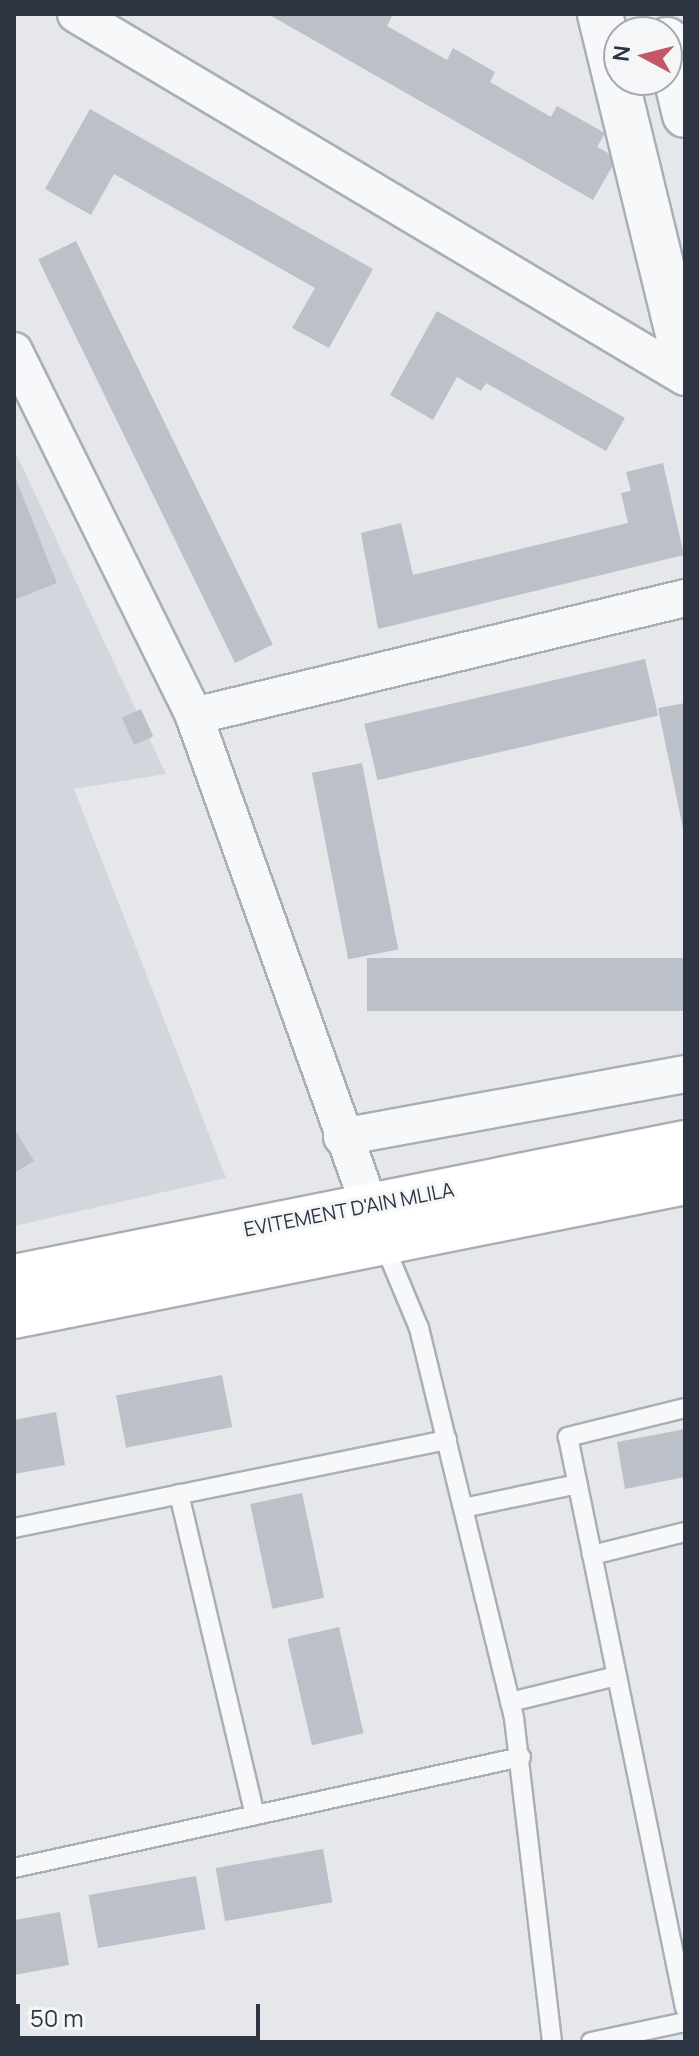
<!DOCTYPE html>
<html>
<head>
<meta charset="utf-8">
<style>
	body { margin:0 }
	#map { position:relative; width:699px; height:2056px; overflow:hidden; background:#e5e7eb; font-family:Manrope,sans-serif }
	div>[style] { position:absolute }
	.built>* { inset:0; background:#d3d6dd }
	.building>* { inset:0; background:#bcc0c8; transform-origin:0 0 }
	.roads { filter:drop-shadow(2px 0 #aaaeb5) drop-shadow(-2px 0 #aaaeb5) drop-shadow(0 2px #aaaeb5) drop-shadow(0 -2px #aaaeb5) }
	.service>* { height:18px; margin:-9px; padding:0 9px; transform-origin:9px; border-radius:9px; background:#f7f8fa }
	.minor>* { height:36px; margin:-18px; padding:0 18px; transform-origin:18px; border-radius:18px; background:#f7f8fa }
	.tertiary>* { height:44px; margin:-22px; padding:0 22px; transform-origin:22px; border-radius:22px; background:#f7f8fa }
	.trunk>* { height:44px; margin:-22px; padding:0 22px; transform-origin:22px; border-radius:22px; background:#fff }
	span { translate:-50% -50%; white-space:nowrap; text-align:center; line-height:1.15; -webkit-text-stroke:6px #f4f6f8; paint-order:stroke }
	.street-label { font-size:20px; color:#2e3542 }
	.frame { position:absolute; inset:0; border:16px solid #2e3542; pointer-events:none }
	.north { position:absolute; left:603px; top:16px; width:80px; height:80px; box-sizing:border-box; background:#f4f6f8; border:2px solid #a5a9af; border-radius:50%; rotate:277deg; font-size:22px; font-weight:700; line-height:32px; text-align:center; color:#2e3542 }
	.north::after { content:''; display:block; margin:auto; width:28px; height:36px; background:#c45665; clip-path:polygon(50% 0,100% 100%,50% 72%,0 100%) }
	.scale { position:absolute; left:16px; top:2004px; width:244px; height:36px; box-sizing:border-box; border:4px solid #2e3542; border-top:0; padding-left:10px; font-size:24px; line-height:28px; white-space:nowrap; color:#2e3542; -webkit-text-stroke:6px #f4f6f8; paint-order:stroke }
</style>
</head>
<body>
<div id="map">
	<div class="built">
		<i style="clip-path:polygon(14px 449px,166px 774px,74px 789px,226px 1178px,14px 1226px)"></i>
	</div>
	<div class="building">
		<i style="clip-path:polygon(268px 14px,393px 14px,387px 26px,447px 60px,453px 48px,495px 72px,490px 82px,551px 117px,557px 106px,605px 133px,597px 147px,617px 158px,593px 200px)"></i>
		<i style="clip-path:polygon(90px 109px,373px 269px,329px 348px,292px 328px,315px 288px,114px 174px,91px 215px,45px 189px)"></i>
		<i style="left:76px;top:241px;width:449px;height:42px;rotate:64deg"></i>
		<i style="clip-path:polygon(437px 311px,625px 418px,606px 451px,486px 383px,481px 391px,457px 377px,433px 420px,390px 395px)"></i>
		<i style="clip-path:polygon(663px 463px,684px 555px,378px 629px,361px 533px,401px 523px,413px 575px,628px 523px,621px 493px,631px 491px,626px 472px)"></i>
		<i style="clip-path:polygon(14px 474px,57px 583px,14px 600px)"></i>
		<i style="left:645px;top:659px;width:58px;height:288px;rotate:77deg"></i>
		<i style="clip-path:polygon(685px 703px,685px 833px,684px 833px,658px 708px)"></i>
		<i style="left:141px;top:709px;width:30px;height:21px;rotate:66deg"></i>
		<i style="left:362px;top:763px;width:190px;height:51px;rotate:79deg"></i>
		<i style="left:685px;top:958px;width:53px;height:318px;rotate:90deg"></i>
		<i style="clip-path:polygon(14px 1128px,34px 1161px,14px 1173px)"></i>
		<i style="left:222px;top:1375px;width:53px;height:108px;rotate:79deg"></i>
		<i style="clip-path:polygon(56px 1412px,65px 1465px,14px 1474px,14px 1420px)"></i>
		<i style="clip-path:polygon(685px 1429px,685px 1477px,625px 1489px,617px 1442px)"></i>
		<i style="left:302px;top:1493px;width:107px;height:53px;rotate:78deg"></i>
		<i style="left:339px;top:1627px;width:109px;height:53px;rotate:77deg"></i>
		<i style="left:323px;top:1849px;width:54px;height:109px;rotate:80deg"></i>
		<i style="left:196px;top:1876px;width:54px;height:109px;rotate:80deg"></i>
		<i style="clip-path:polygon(60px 1912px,69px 1965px,14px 1975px,14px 1920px)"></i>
	</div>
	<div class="roads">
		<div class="service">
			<i style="left:383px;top:1242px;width:93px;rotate:67.3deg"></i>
			<i style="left:419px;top:1328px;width:401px;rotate:76.3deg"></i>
			<i style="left:514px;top:1718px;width:326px;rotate:83.3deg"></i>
			<i style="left:685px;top:1408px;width:121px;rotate:166.1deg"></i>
			<i style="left:568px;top:1437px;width:583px;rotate:78.42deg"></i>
			<i style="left:179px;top:1494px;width:330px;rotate:76.7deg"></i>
			<i style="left:463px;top:1508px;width:117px;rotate:-11.8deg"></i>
			<i style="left:14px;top:1528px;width:442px;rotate:-11.5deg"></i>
			<i style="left:592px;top:1555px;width:96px;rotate:-13.9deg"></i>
			<i style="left:510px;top:1702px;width:110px;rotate:-13.7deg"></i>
			<i style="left:14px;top:1868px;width:519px;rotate:-12.35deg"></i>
			<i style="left:591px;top:2042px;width:96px;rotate:-12deg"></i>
		</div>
		<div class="minor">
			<i style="left:76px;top:14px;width:709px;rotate:30.8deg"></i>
			<i style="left:14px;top:351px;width:407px;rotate:63.7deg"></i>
			<i style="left:194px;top:716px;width:546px;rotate:70.3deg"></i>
			<i style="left:194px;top:716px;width:505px;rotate:-13.51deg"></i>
			<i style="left:342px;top:1137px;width:349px;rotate:-10.4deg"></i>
		</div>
		<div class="tertiary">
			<i style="left:600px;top:14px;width:358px;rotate:76.3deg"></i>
			<i style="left:667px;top:40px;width:77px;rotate:76.5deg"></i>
		</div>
		<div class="trunk">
			<i style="left:14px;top:1277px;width:684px;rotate:-11.29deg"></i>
			<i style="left:14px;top:1316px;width:684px;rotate:-11.29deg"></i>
		</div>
	</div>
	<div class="street-label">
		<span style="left:349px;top:1209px;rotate:-11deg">EVITEMENT D'AIN MLILA</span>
	</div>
	<div class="frame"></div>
	<div class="north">N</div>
	<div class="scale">50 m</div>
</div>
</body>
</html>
